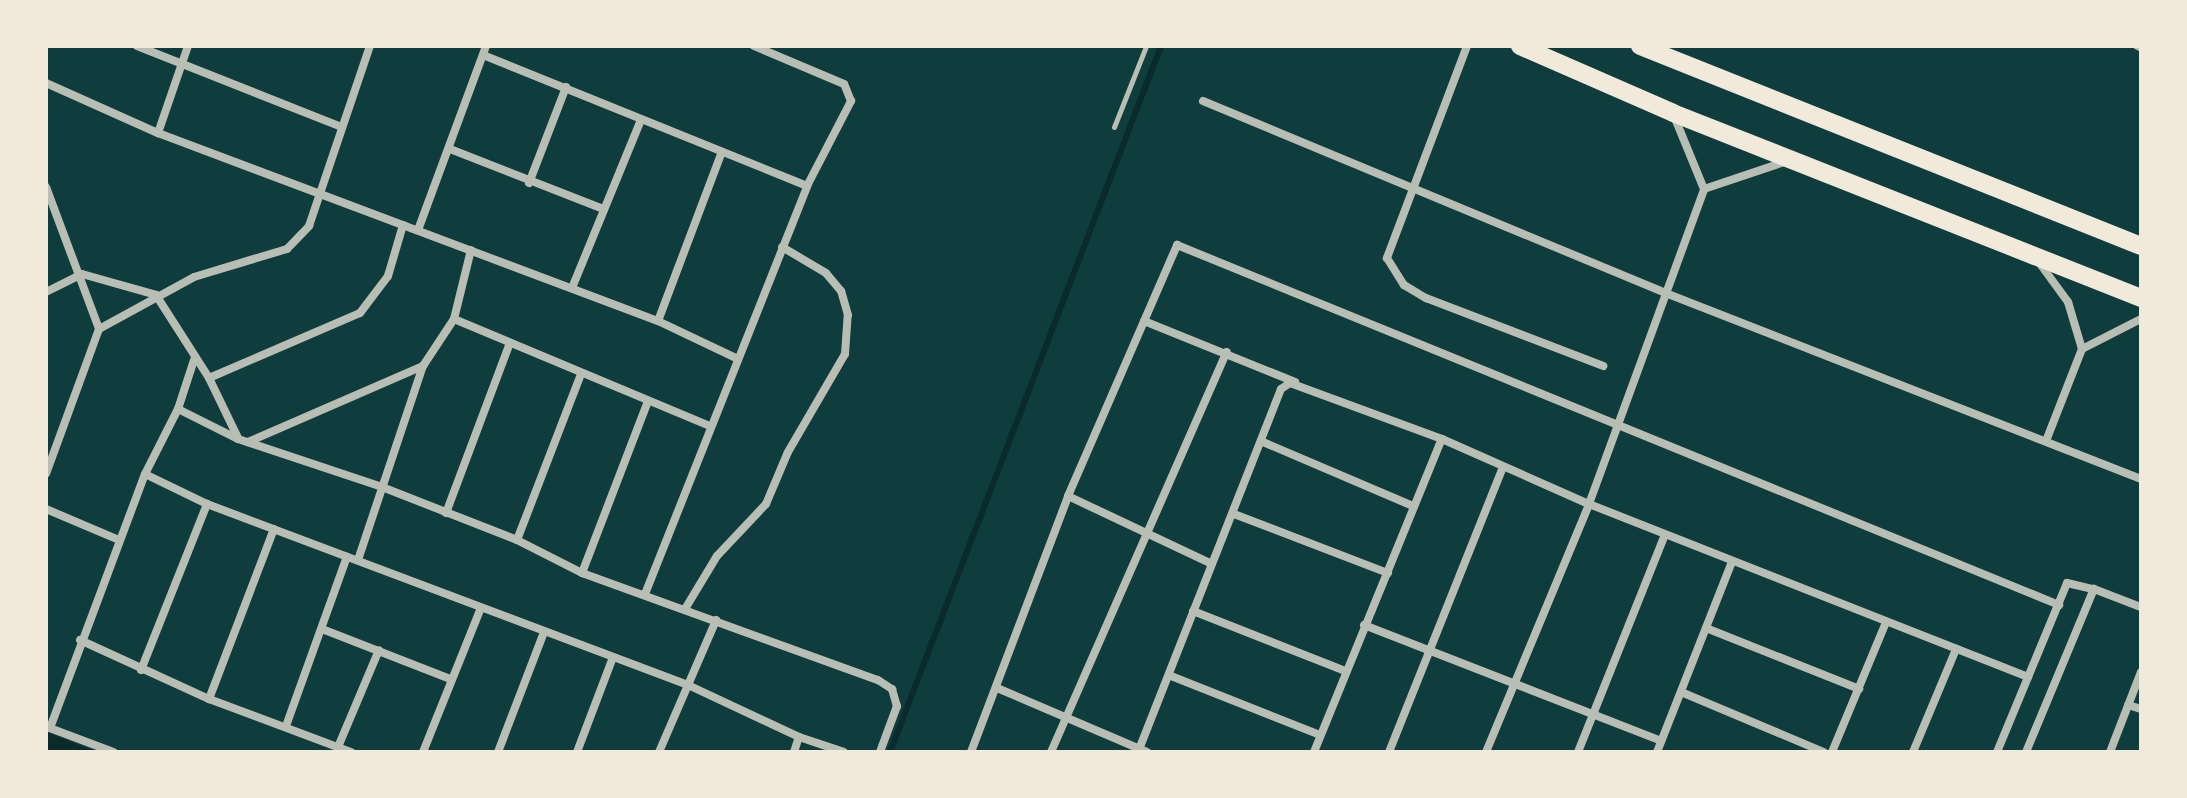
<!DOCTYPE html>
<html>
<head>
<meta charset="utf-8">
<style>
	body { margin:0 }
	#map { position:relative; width:2187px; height:798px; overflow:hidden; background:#0f3d3e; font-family:"Sofia Sans Condensed",sans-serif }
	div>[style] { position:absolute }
	.water>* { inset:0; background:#0a2a2b }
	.stream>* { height:6px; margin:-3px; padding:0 3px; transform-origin:3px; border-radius:3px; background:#0a2a2b }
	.service>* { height:5px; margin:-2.5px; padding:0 2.5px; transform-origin:2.5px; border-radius:2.5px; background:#b8beb3 }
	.minor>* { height:8px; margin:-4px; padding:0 4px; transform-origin:4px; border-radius:4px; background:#b8beb3 }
	.trunk>* { height:18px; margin:-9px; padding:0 9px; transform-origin:9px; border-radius:9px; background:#f1e9da }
	span { translate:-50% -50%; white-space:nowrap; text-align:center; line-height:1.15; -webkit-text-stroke:7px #f1e9da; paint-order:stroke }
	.frame { position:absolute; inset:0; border:48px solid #f1e9da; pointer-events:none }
</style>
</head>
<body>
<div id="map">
	<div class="water">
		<i style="clip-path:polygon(46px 732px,97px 752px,46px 752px)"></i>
	</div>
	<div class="stream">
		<i style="left:890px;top:752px;width:756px;rotate:-69deg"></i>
	</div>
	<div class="service">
		<i style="left:2135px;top:46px;width:7px;rotate:27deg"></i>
		<i style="left:1114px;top:127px;width:87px;rotate:-68.4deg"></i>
	</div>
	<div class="minor">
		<i style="left:137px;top:46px;width:217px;rotate:21.6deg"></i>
		<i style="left:1467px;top:46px;width:227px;rotate:110.7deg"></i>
		<i style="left:1387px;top:258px;width:32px;rotate:58deg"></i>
		<i style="left:1404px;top:285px;width:26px;rotate:31deg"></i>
		<i style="left:1426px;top:298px;width:190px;rotate:21deg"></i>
		<i style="left:483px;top:55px;width:349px;rotate:22deg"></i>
		<i style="left:46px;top:83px;width:123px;rotate:24.1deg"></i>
		<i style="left:158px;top:133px;width:534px;rotate:20.61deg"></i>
		<i style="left:658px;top:321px;width:86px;rotate:25.4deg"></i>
		<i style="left:1203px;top:101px;width:503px;rotate:22.54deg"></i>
		<i style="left:1668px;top:294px;width:508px;rotate:21.36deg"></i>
		<i style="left:158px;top:133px;width:92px;rotate:-71deg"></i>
		<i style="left:450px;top:149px;width:164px;rotate:21.4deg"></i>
		<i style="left:529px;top:183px;width:103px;rotate:-68.9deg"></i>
		<i style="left:46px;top:187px;width:152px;rotate:69.5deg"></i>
		<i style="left:99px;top:329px;width:154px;rotate:110.1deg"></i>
		<i style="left:1704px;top:189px;width:88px;rotate:-18.6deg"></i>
		<i style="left:418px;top:230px;width:196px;rotate:-69.7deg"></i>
		<i style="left:2038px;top:261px;width:51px;rotate:53.8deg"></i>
		<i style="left:2068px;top:302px;width:49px;rotate:73.4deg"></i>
		<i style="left:2082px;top:349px;width:99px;rotate:111.4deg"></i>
		<i style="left:572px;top:288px;width:182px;rotate:-67.7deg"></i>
		<i style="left:46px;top:292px;width:40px;rotate:-26.6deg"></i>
		<i style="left:82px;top:274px;width:77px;rotate:15.8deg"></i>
		<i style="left:156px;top:295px;width:98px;rotate:57.4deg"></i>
		<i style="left:209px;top:378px;width:67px;rotate:64.2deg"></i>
		<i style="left:454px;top:319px;width:277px;rotate:22.7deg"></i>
		<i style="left:658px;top:321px;width:181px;rotate:-69.3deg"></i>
		<i style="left:1144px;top:321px;width:163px;rotate:22deg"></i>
		<i style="left:99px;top:329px;width:108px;rotate:-28.7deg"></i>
		<i style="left:194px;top:277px;width:97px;rotate:-16.8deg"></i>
		<i style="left:287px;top:249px;width:32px;rotate:-46deg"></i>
		<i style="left:309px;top:226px;width:190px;rotate:-71.3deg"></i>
		<i style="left:2082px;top:349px;width:66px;rotate:-27deg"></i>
		<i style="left:209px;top:378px;width:164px;rotate:-23.3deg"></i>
		<i style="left:360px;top:313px;width:46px;rotate:-52.9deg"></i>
		<i style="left:388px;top:276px;width:53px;rotate:-73.6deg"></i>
		<i style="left:178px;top:409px;width:67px;rotate:26.6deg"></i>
		<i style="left:238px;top:439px;width:152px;rotate:18.4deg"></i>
		<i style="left:382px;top:487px;width:145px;rotate:21.4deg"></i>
		<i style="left:517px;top:540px;width:73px;rotate:26.9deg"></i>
		<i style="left:582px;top:573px;width:315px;rotate:19.9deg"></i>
		<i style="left:878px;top:680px;width:17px;rotate:33deg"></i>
		<i style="left:892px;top:689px;width:18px;rotate:74deg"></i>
		<i style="left:897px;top:706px;width:49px;rotate:110.3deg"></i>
		<i style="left:248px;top:442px;width:191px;rotate:-23.5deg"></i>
		<i style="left:1263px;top:442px;width:163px;rotate:23.1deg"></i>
		<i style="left:145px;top:474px;width:69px;rotate:25.8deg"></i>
		<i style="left:207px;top:504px;width:514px;rotate:20.62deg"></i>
		<i style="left:688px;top:685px;width:123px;rotate:25.1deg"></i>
		<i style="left:799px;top:737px;width:47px;rotate:18.4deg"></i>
		<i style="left:1068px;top:496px;width:159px;rotate:25.3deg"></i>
		<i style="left:46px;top:509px;width:79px;rotate:23deg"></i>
		<i style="left:446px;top:513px;width:182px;rotate:-69.4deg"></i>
		<i style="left:1234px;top:514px;width:165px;rotate:21deg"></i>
		<i style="left:517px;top:540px;width:178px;rotate:-68.9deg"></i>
		<i style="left:358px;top:560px;width:205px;rotate:-71.5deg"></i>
		<i style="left:423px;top:366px;width:56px;rotate:-56.6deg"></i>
		<i style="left:454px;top:319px;width:71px;rotate:-76.2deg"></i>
		<i style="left:582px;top:573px;width:184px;rotate:-69deg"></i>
		<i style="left:645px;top:594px;width:439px;rotate:-68.3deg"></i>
		<i style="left:807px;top:186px;width:96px;rotate:-62.6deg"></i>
		<i style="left:851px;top:101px;width:18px;rotate:-112deg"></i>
		<i style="left:844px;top:84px;width:98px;rotate:-157.1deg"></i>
		<i style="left:685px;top:609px;width:62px;rotate:-58.9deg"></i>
		<i style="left:717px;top:556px;width:71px;rotate:-46.7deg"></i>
		<i style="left:766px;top:504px;width:56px;rotate:-67.1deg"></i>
		<i style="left:788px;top:452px;width:113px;rotate:-59.8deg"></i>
		<i style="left:845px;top:354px;width:39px;rotate:-86deg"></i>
		<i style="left:848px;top:315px;width:25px;rotate:-106deg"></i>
		<i style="left:841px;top:291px;width:23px;rotate:-130deg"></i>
		<i style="left:826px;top:273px;width:51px;rotate:-149.4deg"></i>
		<i style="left:1193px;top:611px;width:163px;rotate:21.5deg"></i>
		<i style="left:1364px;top:625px;width:319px;rotate:21.3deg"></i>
		<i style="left:1706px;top:628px;width:165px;rotate:21.7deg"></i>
		<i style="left:322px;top:629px;width:137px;rotate:21.3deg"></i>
		<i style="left:80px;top:640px;width:142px;rotate:24.6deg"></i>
		<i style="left:209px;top:699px;width:152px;rotate:20.5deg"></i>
		<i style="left:141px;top:670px;width:179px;rotate:-68.3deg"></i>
		<i style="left:1171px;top:676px;width:160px;rotate:21.6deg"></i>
		<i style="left:997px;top:688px;width:163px;rotate:23.1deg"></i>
		<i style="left:1681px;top:692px;width:155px;rotate:22.8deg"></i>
		<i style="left:209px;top:699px;width:182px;rotate:-69.1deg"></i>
		<i style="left:2128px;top:705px;width:14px;rotate:17deg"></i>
		<i style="left:286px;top:726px;width:180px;rotate:-70.2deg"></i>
		<i style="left:47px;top:727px;width:71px;rotate:20.7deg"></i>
		<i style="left:50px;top:728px;width:271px;rotate:-69.5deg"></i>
		<i style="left:145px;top:474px;width:73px;rotate:-63.1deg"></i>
		<i style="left:178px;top:409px;width:52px;rotate:-71.9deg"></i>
		<i style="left:338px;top:747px;width:105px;rotate:-67.1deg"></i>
		<i style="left:423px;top:752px;width:153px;rotate:-68.1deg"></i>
		<i style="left:498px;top:752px;width:125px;rotate:-69deg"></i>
		<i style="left:577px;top:752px;width:98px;rotate:-69.2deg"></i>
		<i style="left:659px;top:752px;width:144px;rotate:-66.6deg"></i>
		<i style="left:794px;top:752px;width:16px;rotate:-72deg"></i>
		<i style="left:971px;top:752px;width:274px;rotate:-69.2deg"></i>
		<i style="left:1068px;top:496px;width:274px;rotate:-66.5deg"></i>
		<i style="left:1177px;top:245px;width:953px;rotate:22.2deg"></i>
		<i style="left:1051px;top:752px;width:437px;rotate:-66.3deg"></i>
		<i style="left:1138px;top:752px;width:390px;rotate:-68.5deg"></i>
		<i style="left:1281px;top:389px;width:11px;rotate:-34deg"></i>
		<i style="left:1290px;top:383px;width:162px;rotate:20.2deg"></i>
		<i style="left:1442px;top:439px;width:161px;rotate:23.9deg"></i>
		<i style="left:1589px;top:504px;width:472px;rotate:21.5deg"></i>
		<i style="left:1314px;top:752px;width:338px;rotate:-67.8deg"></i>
		<i style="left:1389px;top:752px;width:307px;rotate:-68.2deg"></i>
		<i style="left:1486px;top:752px;width:269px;rotate:-67.4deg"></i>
		<i style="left:1589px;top:504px;width:335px;rotate:-69.9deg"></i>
		<i style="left:1704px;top:189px;width:79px;rotate:-112.3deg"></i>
		<i style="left:1578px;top:752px;width:234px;rotate:-68.2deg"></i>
		<i style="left:1657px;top:752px;width:204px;rotate:-68.5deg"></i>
		<i style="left:1832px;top:752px;width:141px;rotate:-67.4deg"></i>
		<i style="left:1913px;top:752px;width:112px;rotate:-67.3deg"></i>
		<i style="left:1997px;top:752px;width:183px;rotate:-67.5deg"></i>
		<i style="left:2067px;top:583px;width:28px;rotate:13deg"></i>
		<i style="left:2026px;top:752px;width:177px;rotate:-67.4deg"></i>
		<i style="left:2094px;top:589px;width:50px;rotate:21deg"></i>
		<i style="left:2110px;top:752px;width:86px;rotate:-68.8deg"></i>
	</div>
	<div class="trunk">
		<i style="left:1520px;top:46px;width:167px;rotate:23.6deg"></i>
		<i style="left:1673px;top:113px;width:503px;rotate:21.57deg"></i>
		<i style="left:1640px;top:46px;width:539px;rotate:21.76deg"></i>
	</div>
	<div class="frame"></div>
</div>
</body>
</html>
